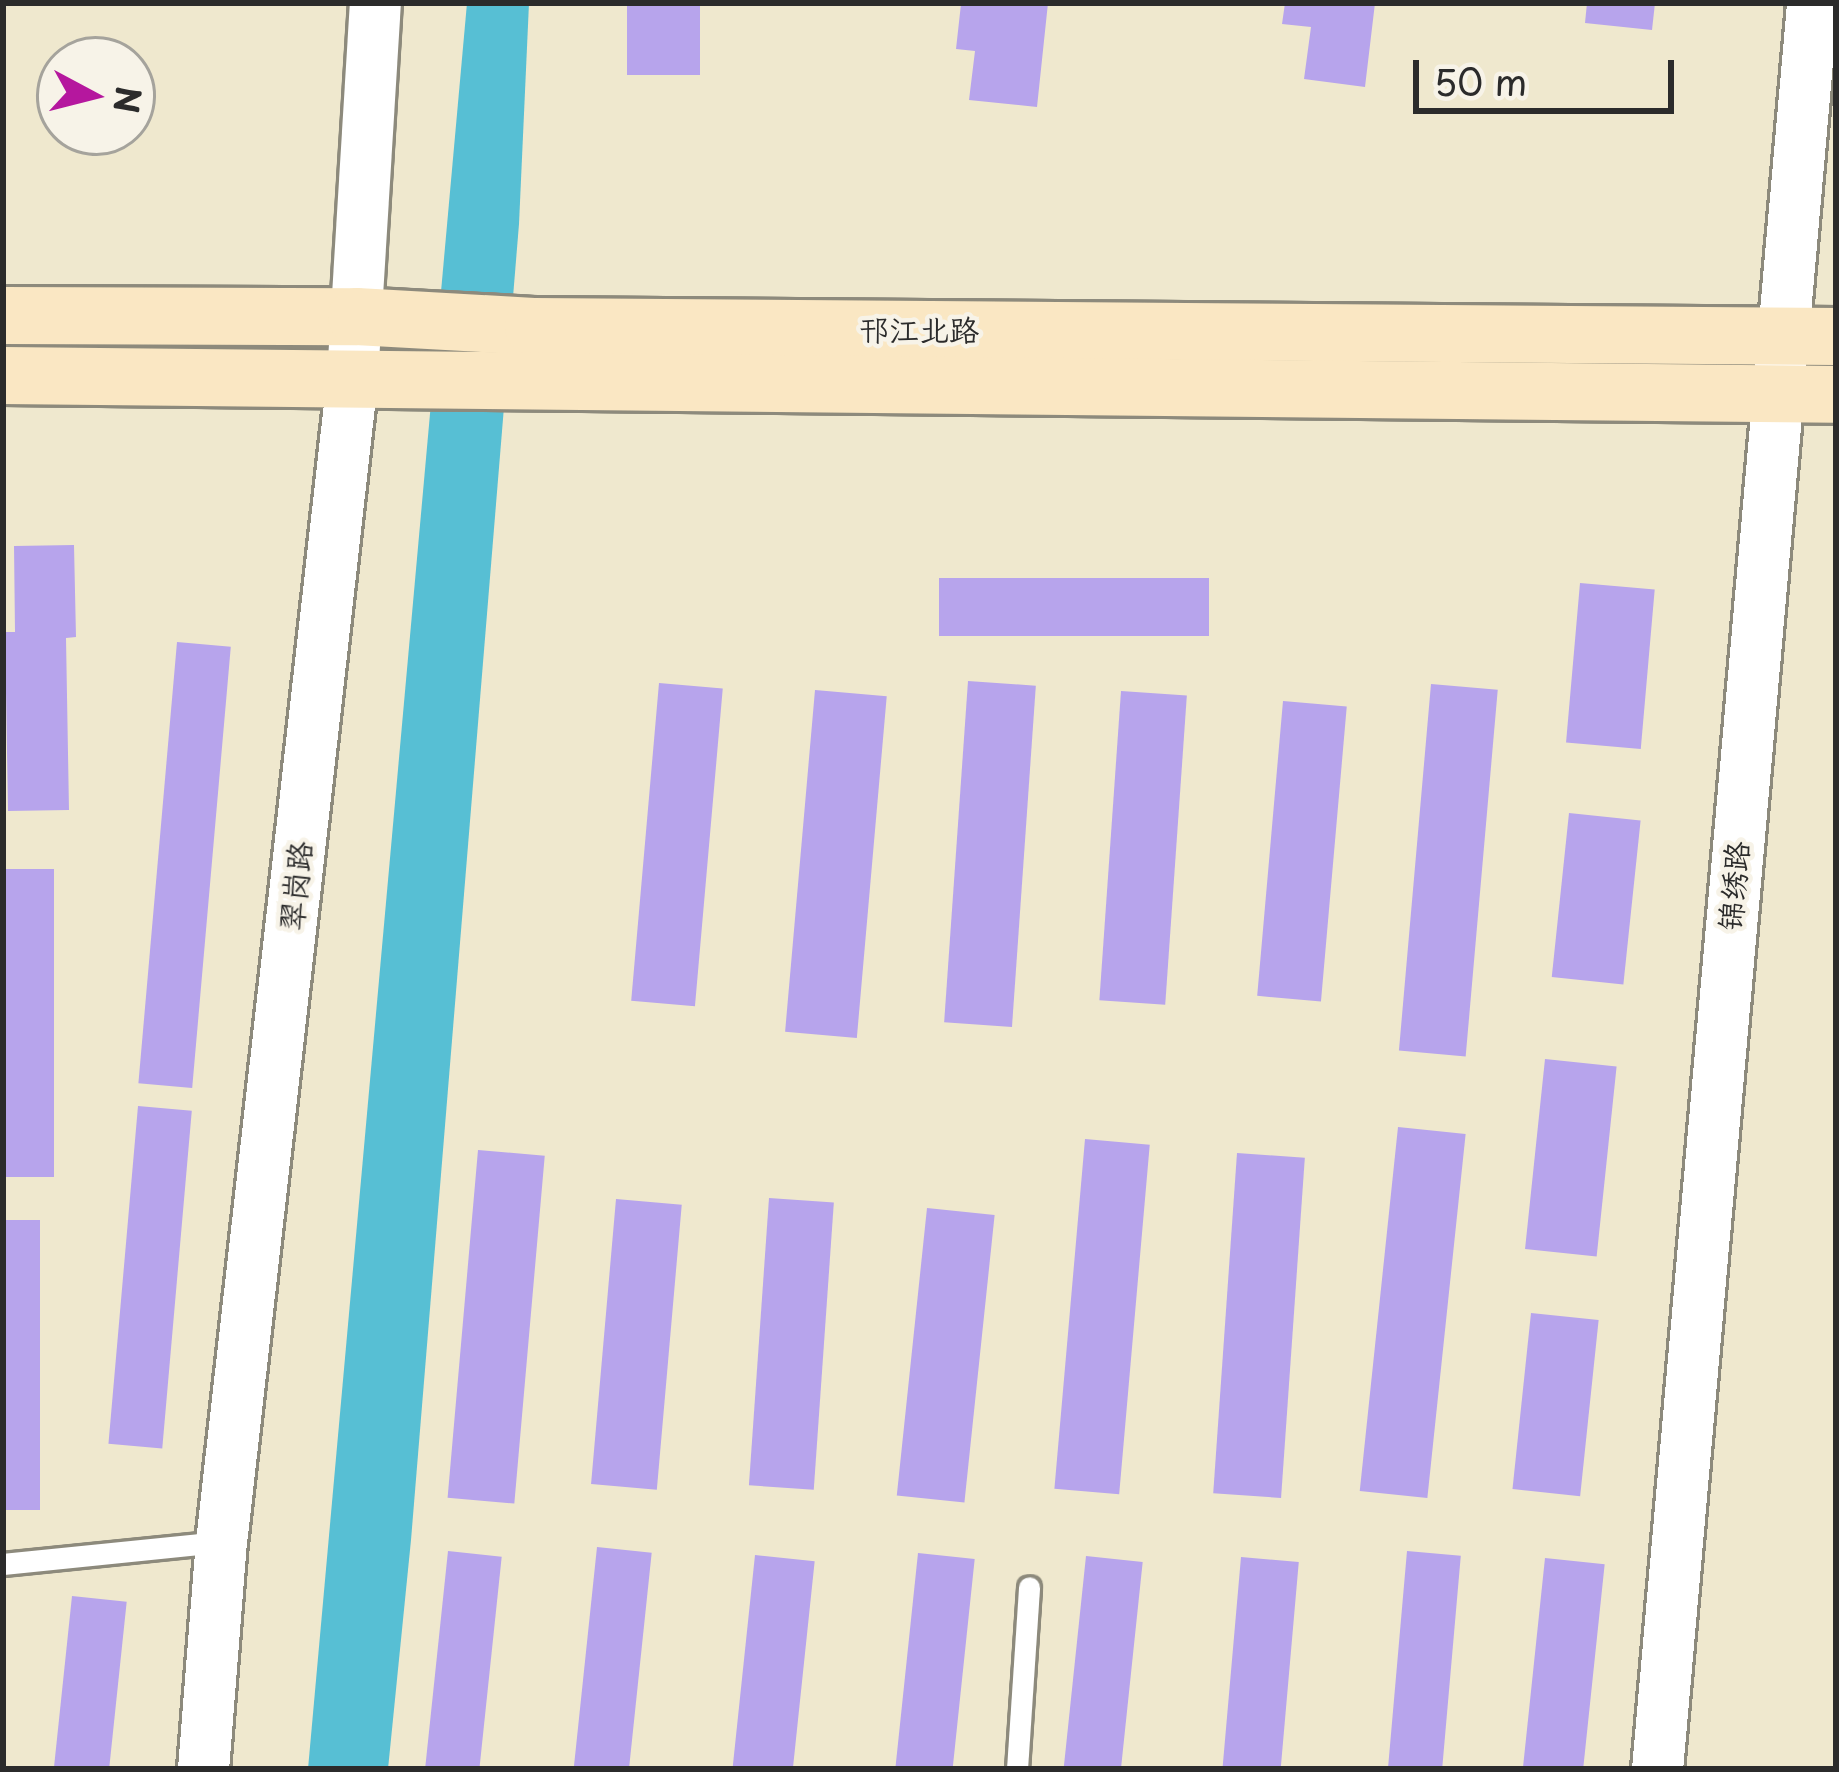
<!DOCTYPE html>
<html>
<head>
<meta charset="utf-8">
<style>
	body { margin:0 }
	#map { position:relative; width:1839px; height:1772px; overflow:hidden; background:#efe8ce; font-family:"Playpen Sans","LXGW WenKai TC",sans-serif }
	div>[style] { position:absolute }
	.water>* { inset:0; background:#57bfd4 }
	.building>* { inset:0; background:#b7a4ec; transform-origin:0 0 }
	.roads { filter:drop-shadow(3px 0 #8d8a7c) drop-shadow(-3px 0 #8d8a7c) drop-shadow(0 3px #8d8a7c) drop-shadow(0 -3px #8d8a7c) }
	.service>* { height:21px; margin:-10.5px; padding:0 10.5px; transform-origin:10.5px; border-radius:10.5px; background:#fff }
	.tertiary>* { height:51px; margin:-25.5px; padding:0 25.5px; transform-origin:25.5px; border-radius:25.5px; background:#fff }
	.secondary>* { height:57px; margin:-28.5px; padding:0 28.5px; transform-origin:28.5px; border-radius:28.5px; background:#fae7c3 }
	span { translate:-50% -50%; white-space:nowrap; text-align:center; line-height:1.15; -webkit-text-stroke:9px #f7f3e8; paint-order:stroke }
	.street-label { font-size:30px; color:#2b2b2b }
	.frame { position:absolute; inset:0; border:6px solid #2b2b2b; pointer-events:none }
	.north { position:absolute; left:36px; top:36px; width:120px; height:120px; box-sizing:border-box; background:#f7f3e8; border:3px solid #a5a39c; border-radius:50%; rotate:97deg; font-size:33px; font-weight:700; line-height:48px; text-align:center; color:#2b2b2b }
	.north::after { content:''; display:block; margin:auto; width:42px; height:54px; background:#b5179e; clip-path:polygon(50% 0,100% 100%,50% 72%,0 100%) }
	.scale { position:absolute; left:1413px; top:60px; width:261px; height:54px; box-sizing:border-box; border:6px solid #2b2b2b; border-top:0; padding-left:15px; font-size:36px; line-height:42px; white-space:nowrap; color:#2b2b2b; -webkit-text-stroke:9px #f7f3e8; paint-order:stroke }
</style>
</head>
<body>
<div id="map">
	<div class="water">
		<i style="clip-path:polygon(467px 3px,529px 3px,519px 224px,411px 1540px,388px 1769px,308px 1769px)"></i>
	</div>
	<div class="building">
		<i style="left:627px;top:3px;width:73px;height:72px"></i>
		<i style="clip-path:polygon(1048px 3px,1037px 107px,969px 100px,975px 51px,956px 49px,961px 4px)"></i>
		<i style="clip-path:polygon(1285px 3px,1375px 3px,1365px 87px,1304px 79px,1311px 27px,1282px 24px)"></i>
		<i style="clip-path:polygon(1587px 3px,1655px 3px,1652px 30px,1585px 23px)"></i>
		<i style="clip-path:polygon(74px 545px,76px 637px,66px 638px,69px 810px,8px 811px,5px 632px,15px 632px,14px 546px)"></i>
		<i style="left:939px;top:578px;width:270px;height:58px"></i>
		<i style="left:1580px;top:583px;width:75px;height:160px;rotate:5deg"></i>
		<i style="left:177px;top:642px;width:54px;height:443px;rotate:5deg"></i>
		<i style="left:968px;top:681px;width:68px;height:342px;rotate:4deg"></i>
		<i style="left:659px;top:683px;width:64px;height:319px;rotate:5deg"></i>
		<i style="left:1431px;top:684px;width:67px;height:368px;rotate:5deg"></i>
		<i style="left:815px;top:690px;width:72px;height:343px;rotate:5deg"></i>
		<i style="left:1121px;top:691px;width:66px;height:310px;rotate:4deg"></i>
		<i style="left:1283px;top:701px;width:64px;height:296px;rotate:5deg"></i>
		<i style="left:1569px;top:813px;width:72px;height:165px;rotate:6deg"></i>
		<i style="left:3px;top:869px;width:51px;height:308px"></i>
		<i style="left:1545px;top:1059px;width:72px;height:191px;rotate:6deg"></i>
		<i style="left:138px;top:1106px;width:54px;height:339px;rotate:5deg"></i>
		<i style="left:1398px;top:1127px;width:68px;height:366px;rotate:6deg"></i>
		<i style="left:1085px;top:1139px;width:65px;height:351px;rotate:5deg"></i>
		<i style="left:478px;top:1150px;width:67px;height:349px;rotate:5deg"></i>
		<i style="left:1237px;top:1153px;width:68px;height:341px;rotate:4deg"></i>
		<i style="left:769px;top:1198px;width:65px;height:288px;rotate:4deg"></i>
		<i style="left:616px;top:1199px;width:66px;height:286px;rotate:5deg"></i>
		<i style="left:927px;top:1208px;width:68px;height:289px;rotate:6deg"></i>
		<i style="left:3px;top:1220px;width:37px;height:290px"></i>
		<i style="left:1531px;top:1313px;width:68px;height:177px;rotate:6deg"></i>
		<i style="left:597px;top:1547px;width:55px;height:223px;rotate:6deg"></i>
		<i style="left:448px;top:1551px;width:54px;height:219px;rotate:6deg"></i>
		<i style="left:1407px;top:1551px;width:54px;height:219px;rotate:5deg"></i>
		<i style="left:918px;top:1553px;width:57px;height:217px;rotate:6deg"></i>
		<i style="left:755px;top:1555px;width:60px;height:215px;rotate:6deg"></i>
		<i style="left:1086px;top:1556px;width:57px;height:214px;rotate:6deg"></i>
		<i style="left:1241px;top:1557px;width:58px;height:213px;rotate:5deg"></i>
		<i style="left:1545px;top:1558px;width:60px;height:212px;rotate:6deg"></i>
		<i style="left:72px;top:1596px;width:55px;height:174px;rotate:6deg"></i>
	</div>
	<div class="roads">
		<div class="service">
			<i style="left:3px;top:1564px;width:218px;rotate:-5.8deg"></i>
			<i style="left:1017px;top:1769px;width:182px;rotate:-86.2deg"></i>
		</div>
		<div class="tertiary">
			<i style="left:203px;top:1769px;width:228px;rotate:-85.5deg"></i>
			<i style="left:221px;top:1542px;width:1172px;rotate:-83.58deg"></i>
			<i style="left:352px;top:377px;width:375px;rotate:-86.5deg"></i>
			<i style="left:1657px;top:1769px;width:1773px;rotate:-84.98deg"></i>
		</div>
		<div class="secondary">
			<i style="left:3px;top:315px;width:353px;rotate:0.2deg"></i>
			<i style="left:356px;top:316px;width:177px;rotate:3.2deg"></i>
			<i style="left:533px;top:326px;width:1303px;rotate:0.44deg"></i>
			<i style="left:3px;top:375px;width:1833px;rotate:0.59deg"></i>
		</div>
	</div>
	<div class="street-label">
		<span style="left:919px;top:329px">邗江北路</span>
		<span style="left:295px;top:886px;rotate:-84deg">翠岗路</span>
		<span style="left:1733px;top:886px;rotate:-85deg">锦绣路</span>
	</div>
	<div class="frame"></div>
	<div class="north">N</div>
	<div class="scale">50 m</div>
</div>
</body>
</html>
